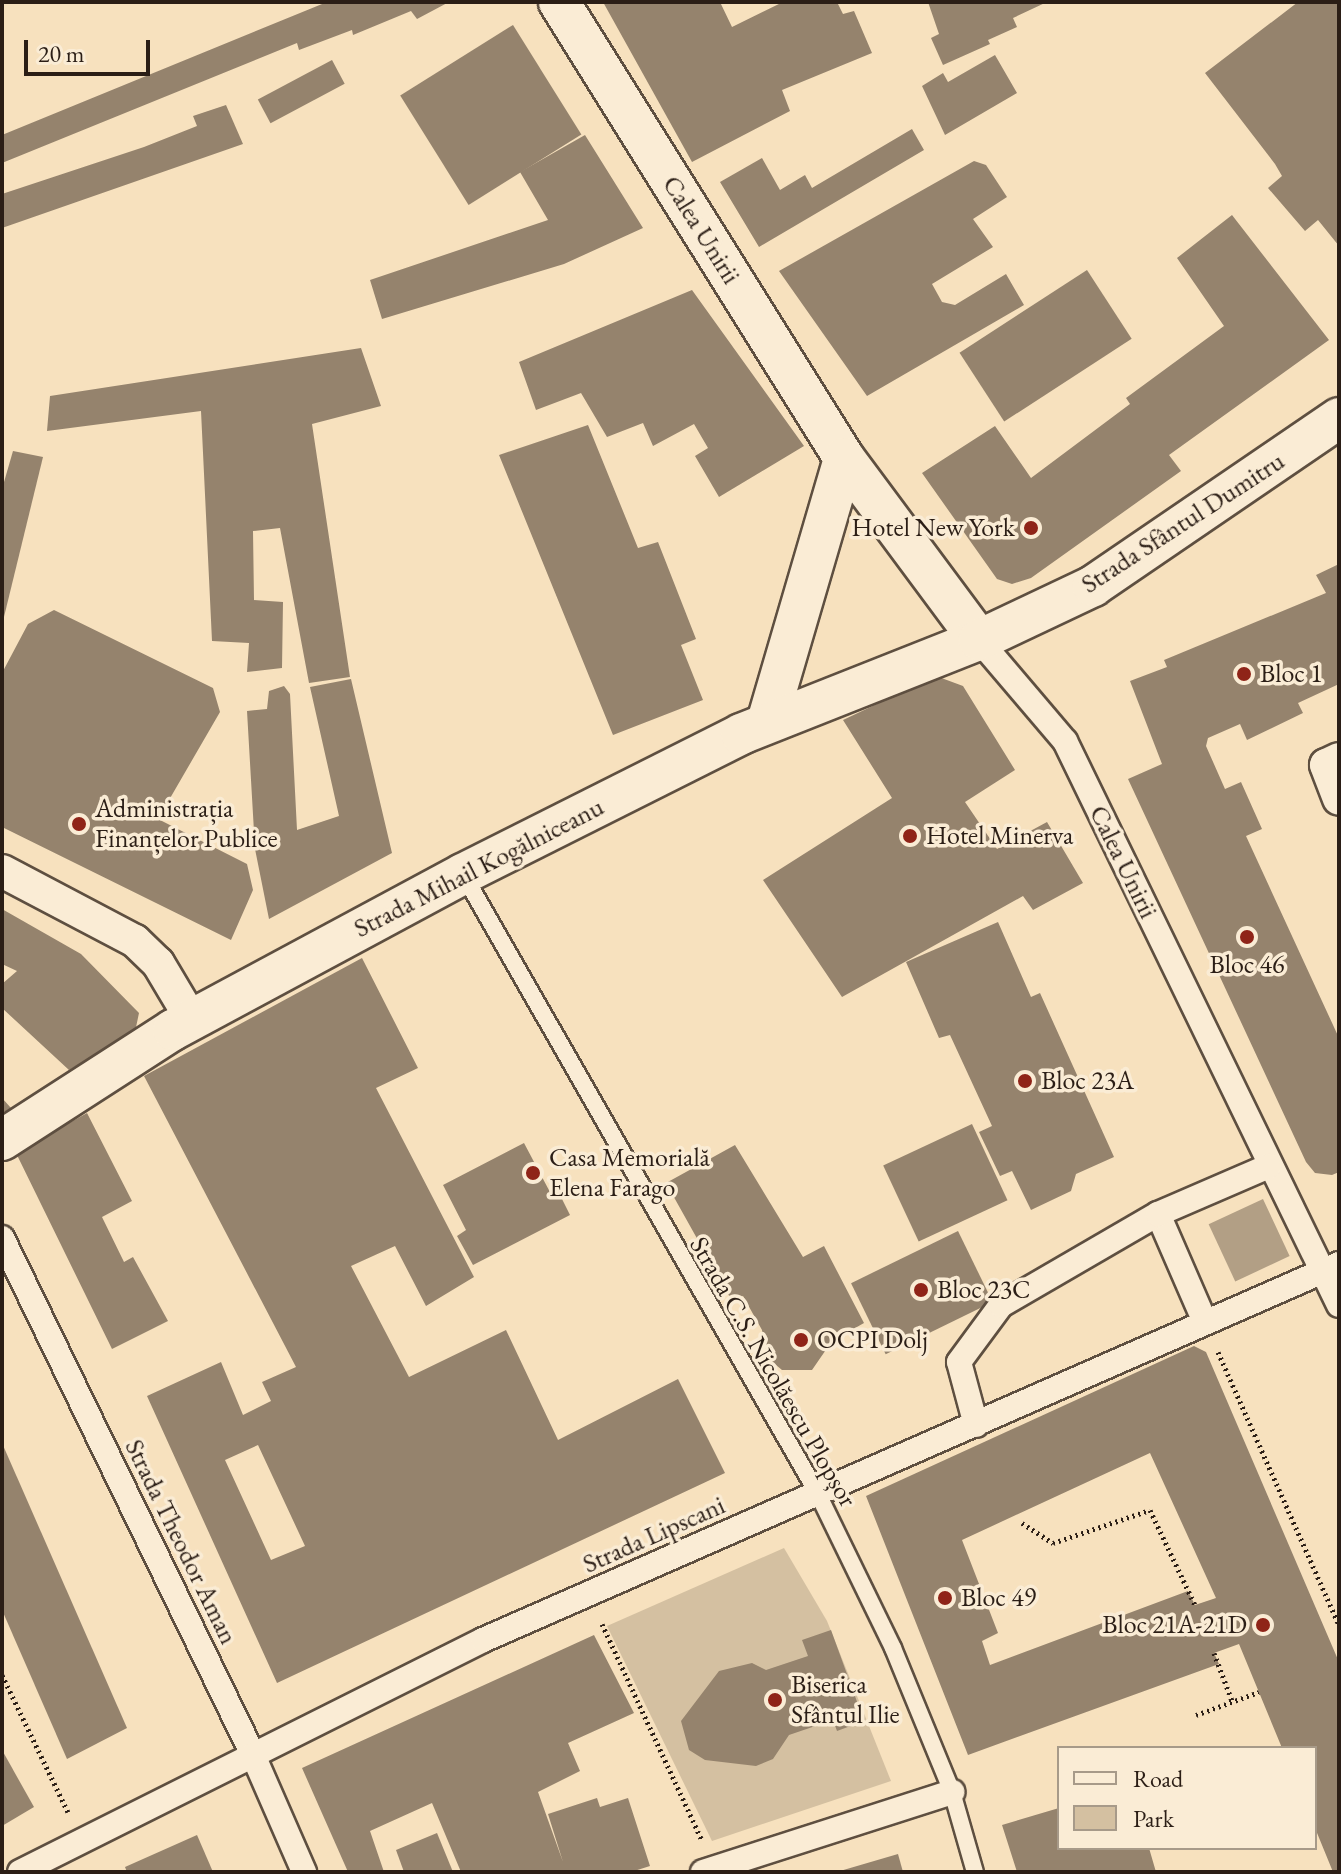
<!DOCTYPE html>
<html>
<head>
<meta charset="utf-8">
<style>
	body { margin:0 }
	#map { position:relative; width:1341px; height:1874px; overflow:hidden; background:#f7e1be; font-family:"EB Garamond",serif }
	div>[style] { position:absolute }
	.green>* { inset:0; background:#d4c0a1 }
	.water>* { inset:0; background:#b29f85; transform-origin:0 0 }
	.building>* { inset:0; background:#95836d; transform-origin:0 0 }
	.path>* { height:5px; margin-top:-2.5px; transform-origin:0; background:repeating-linear-gradient(90deg,#2b1e16 0 2px,transparent 0 6px) }
	.roads { filter:drop-shadow(2px 0 #5e4f40) drop-shadow(-2px 0 #5e4f40) drop-shadow(0 2px #5e4f40) drop-shadow(0 -2px #5e4f40) }
	.service>* { height:16px; margin:-8px; padding:0 8px; transform-origin:8px; border-radius:8px; background:#faecd5 }
	.pedestrian>* { height:24px; margin:-12px; padding:0 12px; transform-origin:12px; border-radius:12px; background:#faecd5 }
	.minor>* { height:32px; margin:-16px; padding:0 16px; transform-origin:16px; border-radius:16px; background:#faecd5 }
	.tertiary>* { height:40px; margin:-20px; padding:0 20px; transform-origin:20px; border-radius:20px; background:#faecd5 }
	.dots>* { width:22px; height:22px; translate:-50% -50%; box-sizing:border-box; border:4px solid #faecd5; border-radius:50% }
	span { translate:-50% -50%; white-space:nowrap; text-align:center; line-height:1.15; -webkit-text-stroke:7px #faecd5; paint-order:stroke }
	.street-label { font-size:26px; color:#2b1e16 }
	.poi-label { font-size:26px; color:#2b1e16 }
	.right { translate:-100% -50%; text-align:right }
	.left { translate:0 -50%; text-align:left }
	.frame { position:absolute; inset:0; border:4px solid #2b1e16; pointer-events:none }
	.legend { position:absolute; left:1057px; top:1746px; width:260px; height:104px; box-sizing:border-box; background:#faecd5; border:2px solid #a79a89; margin:0; padding:10px 14px; list-style:none; font-size:24px; color:#2b1e16 }
	.legend li { display:flex; align-items:center; gap:16px; height:40px }
	.legend b { width:40px; border:2px solid #a79a89 }
	.scale { position:absolute; left:24px; top:40px; width:126px; height:36px; box-sizing:border-box; border:4px solid #2b1e16; border-top:0; padding-left:10px; font-size:24px; line-height:28px; white-space:nowrap; color:#2b1e16; -webkit-text-stroke:6px #faecd5; paint-order:stroke }
</style>
</head>
<body>
<div id="map">
	<div class="green">
		<i style="clip-path:polygon(784px 1548px,827px 1621px,891px 1781px,712px 1841px,607px 1626px)"></i>
	</div>
	<div class="water">
		<i style="left:1263px;top:1199px;width:63px;height:60px;rotate:65deg"></i>
	</div>
	<div class="building">
		<i style="clip-path:polygon(327px 2px,449px 2px,417px 19px,411px 11px,353px 35px,352px 30px,299px 50px,297px 43px,2px 163px,2px 135px)"></i>
		<i style="clip-path:polygon(603px 2px,720px 2px,732px 27px,783px 2px,837px 2px,843px 14px,854px 11px,872px 53px,782px 90px,790px 111px,692px 162px)"></i>
		<i style="clip-path:polygon(928px 2px,1047px 2px,1013px 18px,1017px 27px,988px 40px,990px 44px,943px 65px,931px 38px,939px 34px)"></i>
		<i style="clip-path:polygon(1298px 2px,1339px 2px,1339px 246px,1318px 220px,1305px 231px,1268px 188px,1282px 176px,1275px 164px,1205px 73px)"></i>
		<i style="left:513px;top:25px;width:129px;height:133px;rotate:58deg"></i>
		<i style="clip-path:polygon(995px 55px,1017px 93px,945px 135px,922px 86px,943px 73px,948px 82px)"></i>
		<i style="left:332px;top:60px;width:27px;height:84px;rotate:62deg"></i>
		<i style="clip-path:polygon(226px 105px,243px 144px,2px 228px,2px 194px,144px 147px,197px 126px,193px 116px)"></i>
		<i style="clip-path:polygon(912px 129px,924px 150px,759px 247px,720px 182px,762px 158px,780px 190px,805px 175px,812px 188px)"></i>
		<i style="clip-path:polygon(585px 135px,643px 228px,564px 264px,382px 319px,370px 280px,548px 220px,520px 172px)"></i>
		<i style="clip-path:polygon(974px 161px,986px 165px,1007px 197px,973px 219px,993px 247px,932px 284px,942px 302px,955px 305px,1006px 274px,1024px 305px,867px 396px,779px 271px)"></i>
		<i style="clip-path:polygon(1232px 215px,1329px 340px,1169px 455px,1181px 471px,1031px 578px,1012px 584px,997px 579px,922px 473px,995px 426px,1031px 478px,1130px 404px,1126px 398px,1224px 326px,1177px 258px)"></i>
		<i style="left:1087px;top:270px;width:82px;height:152px;rotate:57deg"></i>
		<i style="clip-path:polygon(692px 290px,804px 446px,719px 497px,695px 456px,708px 448px,694px 424px,653px 446px,643px 423px,607px 437px,581px 393px,536px 410px,519px 362px)"></i>
		<i style="clip-path:polygon(361px 348px,381px 406px,312px 424px,350px 677px,309px 683px,280px 528px,253px 531px,254px 600px,283px 602px,282px 668px,247px 672px,249px 643px,212px 641px,201px 411px,47px 431px,50px 396px)"></i>
		<i style="clip-path:polygon(588px 425px,638px 548px,658px 542px,696px 639px,681px 645px,703px 700px,613px 735px,499px 455px)"></i>
		<i style="clip-path:polygon(13px 451px,43px 457px,3px 621px,2px 489px)"></i>
		<i style="clip-path:polygon(1339px 564px,1339px 684px,1298px 703px,1303px 713px,1247px 740px,1240px 724px,1208px 738px,1206px 746px,1225px 789px,1241px 782px,1262px 829px,1246px 836px,1339px 1038px,1339px 1172px,1332px 1175px,1315px 1173px,1306px 1162px,1128px 779px,1162px 764px,1130px 681px,1167px 667px,1164px 660px,1326px 593px,1316px 575px)"></i>
		<i style="clip-path:polygon(54px 610px,213px 688px,220px 712px,158px 819px,247px 864px,253px 890px,231px 940px,2px 827px,2px 673px,28px 624px)"></i>
		<i style="clip-path:polygon(936px 676px,963px 686px,1015px 770px,965px 802px,997px 849px,1047px 822px,1083px 883px,1033px 910px,1023px 896px,842px 997px,763px 880px,892px 798px,843px 720px)"></i>
		<i style="clip-path:polygon(351px 679px,392px 853px,269px 919px,255px 849px,247px 711px,267px 709px,269px 691px,284px 686px,290px 694px,297px 830px,339px 816px,310px 687px)"></i>
		<i style="clip-path:polygon(2px 909px,81px 954px,139px 1013px,135px 1032px,69px 1070px,2px 1008px,2px 984px,17px 971px,2px 964px)"></i>
		<i style="clip-path:polygon(998px 922px,1031px 997px,1040px 993px,1114px 1157px,1076px 1174px,1071px 1191px,1031px 1210px,1012px 1171px,1000px 1176px,979px 1132px,992px 1126px,950px 1035px,939px 1038px,906px 962px)"></i>
		<i style="clip-path:polygon(evenodd,362px 958px,418px 1068px,376px 1088px,474px 1277px,426px 1306px,395px 1246px,351px 1266px,409px 1377px,506px 1330px,558px 1440px,678px 1379px,725px 1473px,277px 1683px,147px 1396px,221px 1362px,243px 1415px,271px 1401px,262px 1382px,296px 1367px,144px 1076px,362px 958px,258px 1445px,305px 1546px,271px 1560px,225px 1460px,258px 1445px)"></i>
		<i style="clip-path:polygon(2px 1098px,11px 1108px,2px 1113px)"></i>
		<i style="clip-path:polygon(87px 1113px,132px 1201px,102px 1217px,124px 1262px,133px 1257px,168px 1321px,112px 1349px,16px 1153px)"></i>
		<i style="left:972px;top:1124px;width:84px;height:98px;rotate:65deg"></i>
		<i style="clip-path:polygon(524px 1143px,551px 1194px,558px 1191px,570px 1215px,473px 1265px,457px 1236px,466px 1230px,443px 1185px)"></i>
		<i style="clip-path:polygon(735px 1145px,803px 1257px,824px 1246px,864px 1323px,832px 1341px,812px 1370px,782px 1370px,764px 1355px,762px 1330px,743px 1296px,732px 1301px,666px 1183px)"></i>
		<i style="left:958px;top:1231px;width:79px;height:119px;rotate:64deg"></i>
		<i style="clip-path:polygon(evenodd,1194px 1346px,1206px 1352px,1339px 1662px,1339px 1872px,1333px 1872px,1315px 1828px,1315px 1748px,1282px 1748px,1239px 1644px,1214px 1653px,1219px 1664px,968px 1755px,866px 1496px,1194px 1346px,1150px 1453px,1216px 1598px,1195px 1605px,1188px 1591px,990px 1665px,982px 1641px,998px 1633px,962px 1540px,1150px 1453px)"></i>
		<i style="clip-path:polygon(2px 1443px,127px 1728px,67px 1759px,2px 1610px)"></i>
		<i style="clip-path:polygon(831px 1630px,864px 1721px,837px 1731px,833px 1720px,789px 1735px,773px 1759px,756px 1766px,705px 1760px,689px 1750px,681px 1721px,719px 1671px,752px 1663px,766px 1670px,808px 1656px,802px 1640px)"></i>
		<i style="clip-path:polygon(594px 1635px,634px 1713px,568px 1743px,580px 1771px,538px 1792px,563px 1862px,548px 1814px,597px 1798px,600px 1807px,628px 1798px,650px 1866px,631px 1872px,461px 1872px,432px 1803px,370px 1831px,384px 1872px,348px 1872px,302px 1768px)"></i>
		<i style="clip-path:polygon(2px 1750px,34px 1807px,2px 1826px)"></i>
		<i style="clip-path:polygon(1059px 1808px,1059px 1848px,1149px 1848px,1156px 1872px,1017px 1872px,1002px 1825px)"></i>
		<i style="clip-path:polygon(437px 1833px,453px 1872px,404px 1872px,396px 1850px)"></i>
		<i style="clip-path:polygon(197px 1835px,213px 1872px,127px 1872px,125px 1867px)"></i>
		<i style="clip-path:polygon(898px 1854px,903px 1872px,840px 1872px,840px 1871px)"></i>
	</div>
	<div class="path">
		<i style="left:1218px;top:1352px;width:299px;rotate:66.1deg"></i>
		<i style="left:1022px;top:1523px;width:37px;rotate:33deg"></i>
		<i style="left:1053px;top:1543px;width:102px;rotate:-18.8deg"></i>
		<i style="left:1150px;top:1510px;width:105px;rotate:64.7deg"></i>
		<i style="left:602px;top:1624px;width:238px;rotate:65.2deg"></i>
		<i style="left:1214px;top:1653px;width:51px;rotate:69.4deg"></i>
		<i style="left:2px;top:1675px;width:152px;rotate:64.3deg"></i>
		<i style="left:1196px;top:1715px;width:67px;rotate:-20.1deg"></i>
	</div>
	<div class="roads">
		<div class="service">
			<i style="left:463px;top:874px;width:714px;rotate:60.21deg"></i>
			<i style="left:818px;top:1494px;width:171px;rotate:64deg"></i>
			<i style="left:893px;top:1648px;width:156px;rotate:67.7deg"></i>
			<i style="left:952px;top:1792px;width:83px;rotate:74deg"></i>
		</div>
		<div class="pedestrian">
			<i style="left:979px;top:640px;width:133px;rotate:49.6deg"></i>
			<i style="left:1065px;top:741px;width:627px;rotate:64.09deg"></i>
			<i style="left:1158px;top:1214px;width:118px;rotate:66.5deg"></i>
			<i style="left:2px;top:1238px;width:575px;rotate:64.1deg"></i>
			<i style="left:253px;top:1755px;width:128px;rotate:66.4deg"></i>
			<i style="left:976px;top:1425px;width:65px;rotate:-105.1deg"></i>
			<i style="left:959px;top:1362px;width:71px;rotate:-53.6deg"></i>
			<i style="left:1001px;top:1305px;width:181px;rotate:-30.1deg"></i>
			<i style="left:1158px;top:1214px;width:121px;rotate:-23.4deg"></i>
			<i style="left:20px;top:1872px;width:518px;rotate:-26.61deg"></i>
			<i style="left:483px;top:1640px;width:935px;rotate:-23.71deg"></i>
			<i style="left:703px;top:1872px;width:262px;rotate:-17.8deg"></i>
		</div>
		<div class="minor">
			<i style="left:1339px;top:759px;width:14px;rotate:155deg"></i>
			<i style="left:1326px;top:765px;width:36px;rotate:69deg"></i>
			<i style="left:2px;top:871px;width:150px;rotate:27.8deg"></i>
			<i style="left:135px;top:941px;width:32px;rotate:44deg"></i>
			<i style="left:158px;top:963px;width:66px;rotate:59.2deg"></i>
		</div>
		<div class="tertiary">
			<i style="left:559px;top:2px;width:538px;rotate:57.99deg"></i>
			<i style="left:844px;top:458px;width:227px;rotate:53.4deg"></i>
			<i style="left:767px;top:722px;width:275px;rotate:-73.7deg"></i>
			<i style="left:2px;top:1140px;width:203px;rotate:-32.8deg"></i>
			<i style="left:173px;top:1030px;width:329px;rotate:-28.3deg"></i>
			<i style="left:463px;top:874px;width:311px;rotate:-26.7deg"></i>
			<i style="left:741px;top:734px;width:256px;rotate:-21.6deg"></i>
			<i style="left:979px;top:640px;width:126px;rotate:-25.3deg"></i>
			<i style="left:1093px;top:586px;width:298px;rotate:-34.3deg"></i>
		</div>
	</div>
	<div class="dots">
		<i style="left:1031px;top:528px;background:#8f2418"></i>
		<i style="left:1244px;top:674px;background:#8f2418"></i>
		<i style="left:79px;top:824px;background:#8f2418"></i>
		<i style="left:910px;top:836px;background:#8f2418"></i>
		<i style="left:1247px;top:937px;background:#8f2418"></i>
		<i style="left:1025px;top:1081px;background:#8f2418"></i>
		<i style="left:533px;top:1173px;background:#8f2418"></i>
		<i style="left:921px;top:1290px;background:#8f2418"></i>
		<i style="left:801px;top:1340px;background:#8f2418"></i>
		<i style="left:945px;top:1598px;background:#8f2418"></i>
		<i style="left:1263px;top:1625px;background:#8f2418"></i>
		<i style="left:775px;top:1700px;background:#8f2418"></i>
	</div>
	<div class="street-label">
		<span style="left:701px;top:230px;rotate:58deg">Calea Unirii</span>
		<span style="left:1183px;top:523px;rotate:-33deg">Strada Sfântul Dumitru</span>
		<span style="left:1123px;top:862px;rotate:64deg">Calea Unirii</span>
		<span style="left:479px;top:868px;rotate:-27deg">Strada Mihail Kogălniceanu</span>
		<span style="left:773px;top:1372px;rotate:60deg">Strada C.S. Nicolăescu Plopșor</span>
		<span style="left:654px;top:1535px;rotate:-24deg">Strada Lipscani</span>
		<span style="left:181px;top:1542px;rotate:64deg">Strada Theodor Aman</span>
	</div>
	<div class="poi-label">
		<span class="right" style="left:1015px;top:528px">Hotel New York</span>
		<span class="left" style="left:1260px;top:674px">Bloc 1</span>
		<span class="left" style="left:95px;top:824px">Administrația<br>Finanțelor Publice</span>
		<span class="left" style="left:926px;top:836px">Hotel Minerva</span>
		<span style="left:1247px;top:965px">Bloc 46</span>
		<span class="left" style="left:1041px;top:1081px">Bloc 23A</span>
		<span class="left" style="left:549px;top:1173px">Casa Memorială<br>Elena Farago</span>
		<span class="left" style="left:937px;top:1290px">Bloc 23C</span>
		<span class="left" style="left:817px;top:1340px">OCPI Dolj</span>
		<span class="left" style="left:961px;top:1598px">Bloc 49</span>
		<span class="right" style="left:1247px;top:1625px">Bloc 21A-21D</span>
		<span class="left" style="left:791px;top:1700px">Biserica<br>Sfântul Ilie</span>
	</div>
	<div class="frame"></div>
	<ul class="legend">
	<li><b style="height:10px;background:#faecd5"></b>Road</li>
	<li><b style="height:22px;background:#d4c0a1"></b>Park</li>
	</ul>
	<div class="scale">20 m</div>
</div>
</body>
</html>
